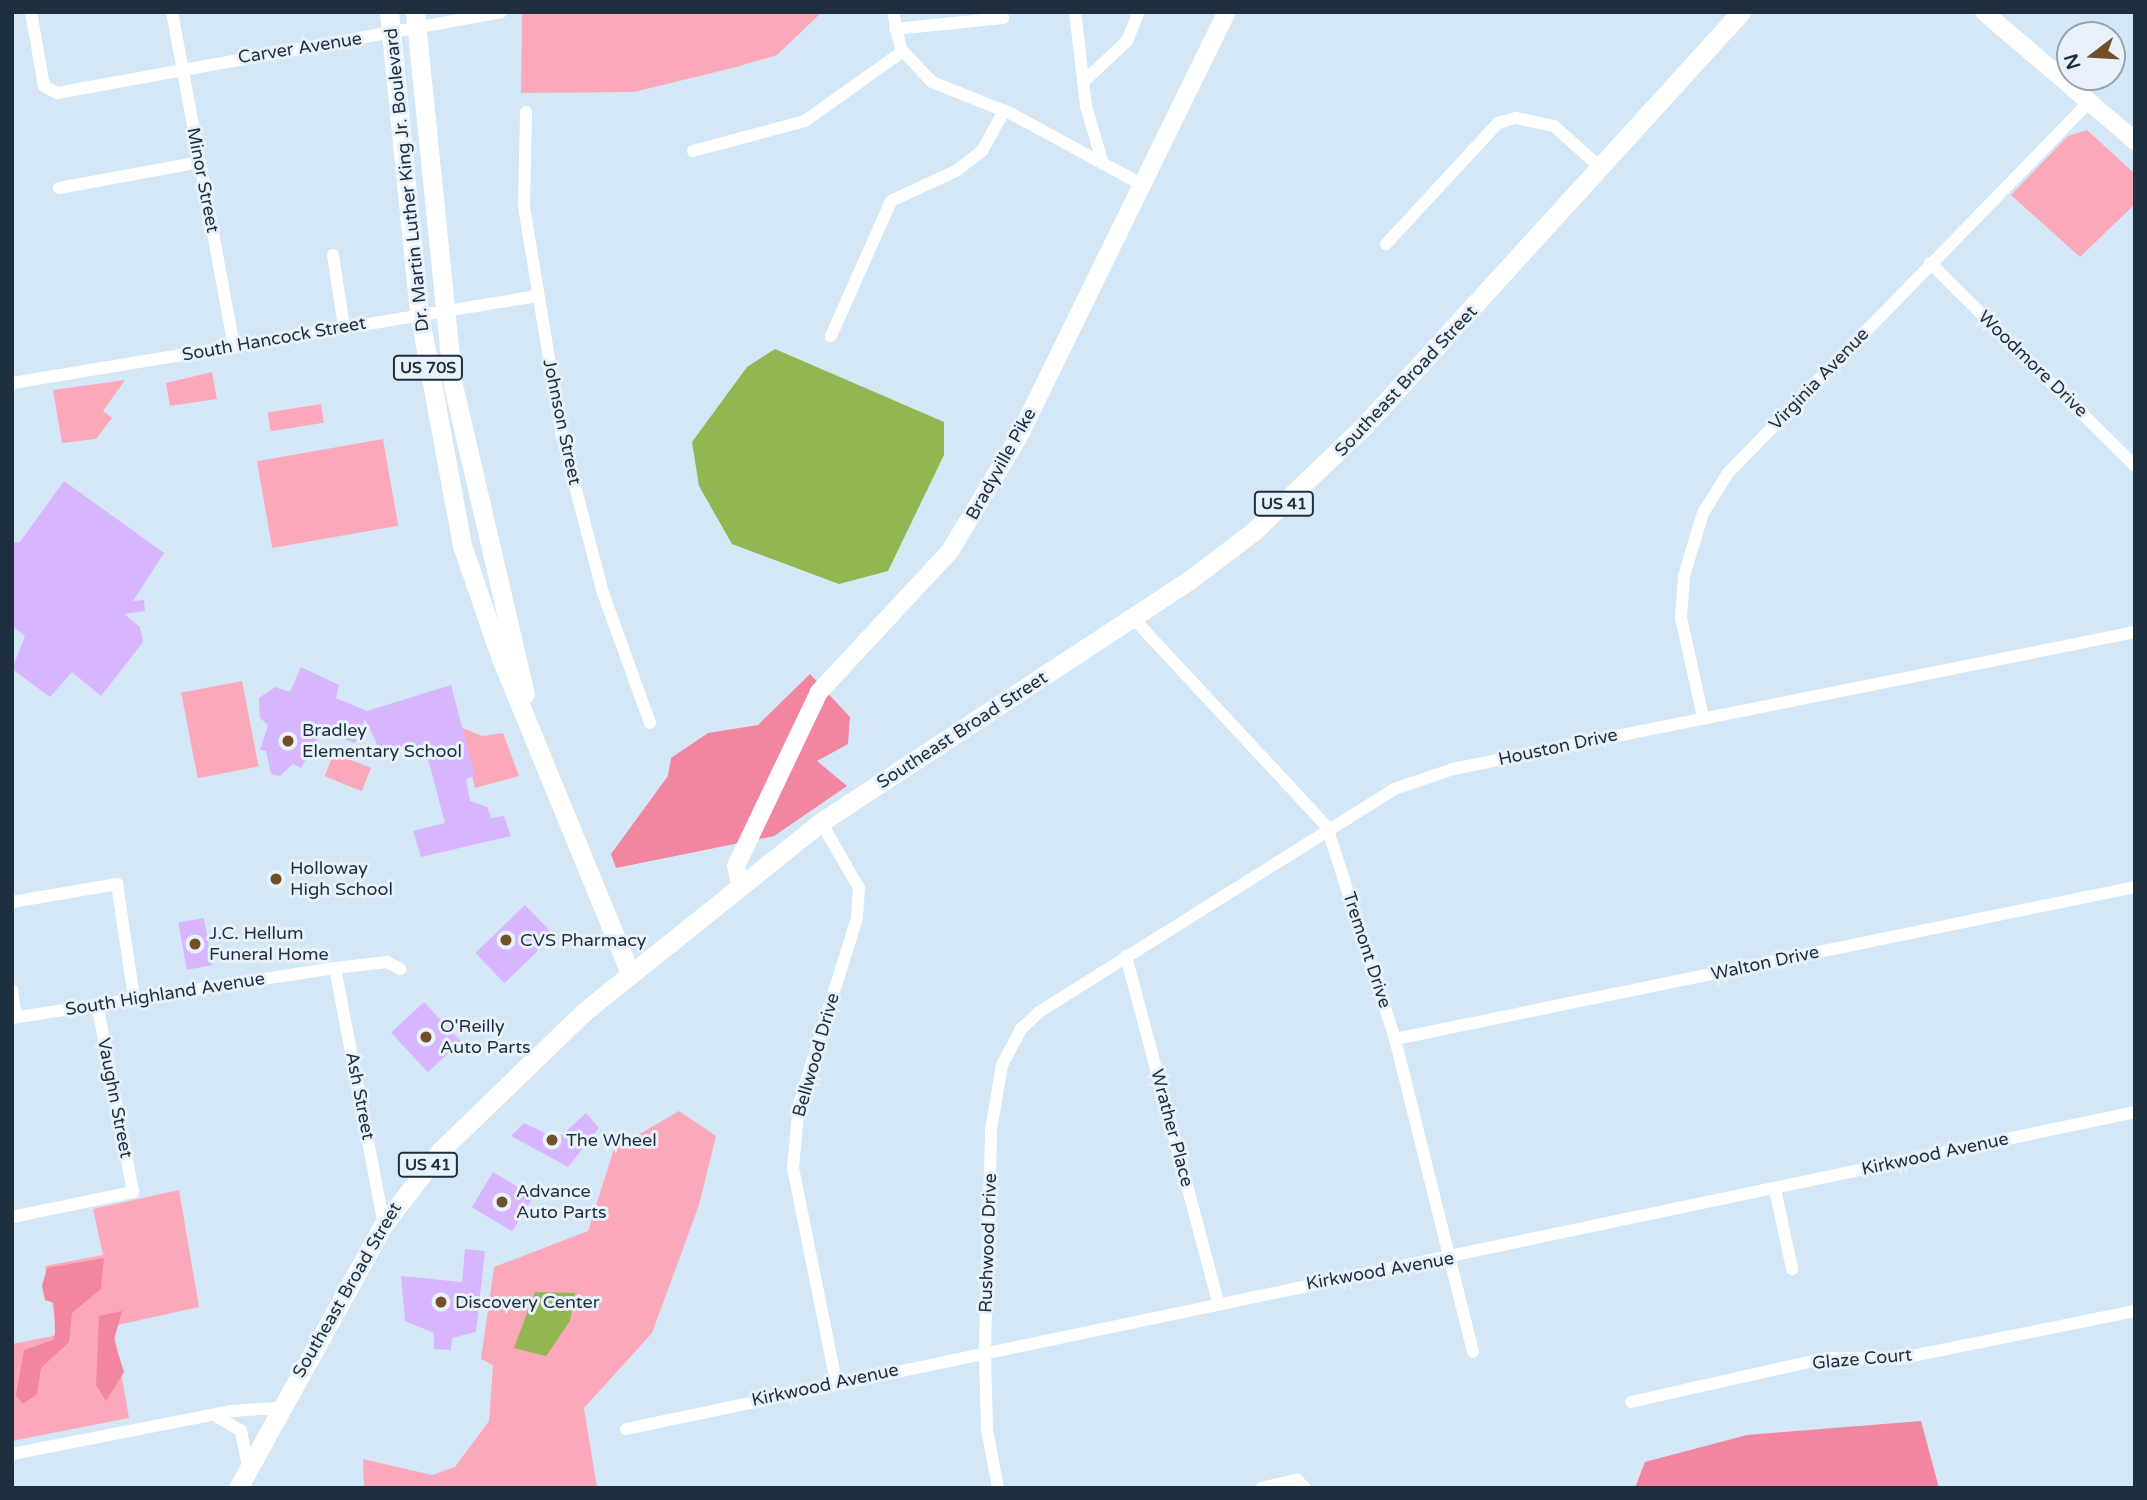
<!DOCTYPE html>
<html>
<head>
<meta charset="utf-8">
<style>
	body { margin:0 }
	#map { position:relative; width:2147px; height:1500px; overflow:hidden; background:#d4e7f7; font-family:"Varela Round",sans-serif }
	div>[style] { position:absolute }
	.green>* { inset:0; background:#fba9ba; transform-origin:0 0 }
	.forest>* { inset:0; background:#f2859f }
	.water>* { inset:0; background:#92b651 }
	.building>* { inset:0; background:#d8b5ff; transform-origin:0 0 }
	.street>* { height:12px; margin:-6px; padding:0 6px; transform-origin:6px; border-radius:6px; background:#fff }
	.secondary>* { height:18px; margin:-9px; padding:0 9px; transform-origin:9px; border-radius:9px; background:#fff }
	.primary>* { height:19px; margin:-9.5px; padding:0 9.5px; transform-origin:9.5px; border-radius:9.5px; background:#fff }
	.dots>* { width:19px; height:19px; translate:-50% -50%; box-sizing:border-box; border:4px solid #e9f2fb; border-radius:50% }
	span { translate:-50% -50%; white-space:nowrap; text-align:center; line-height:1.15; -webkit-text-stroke:6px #e9f2fb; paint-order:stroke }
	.shield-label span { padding:2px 5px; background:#e9f2fb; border:2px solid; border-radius:5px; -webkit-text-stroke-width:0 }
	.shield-label { font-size:16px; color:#1d2f3f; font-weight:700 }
	.street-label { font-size:18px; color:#1d2f3f }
	.poi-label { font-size:18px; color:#1d2f3f }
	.left { translate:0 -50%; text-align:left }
	.frame { position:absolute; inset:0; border:14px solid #1d2f3f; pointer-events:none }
	.north { position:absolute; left:2056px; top:21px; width:70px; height:70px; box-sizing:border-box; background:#e9f2fb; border:2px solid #97a4b0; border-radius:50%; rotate:253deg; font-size:19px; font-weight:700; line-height:28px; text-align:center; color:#1d2f3f }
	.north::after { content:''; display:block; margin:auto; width:24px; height:32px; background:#724f28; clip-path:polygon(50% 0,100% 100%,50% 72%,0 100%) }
</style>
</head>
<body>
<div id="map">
	<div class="green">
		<i style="clip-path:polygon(522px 12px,822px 12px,777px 55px,736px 67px,634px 92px,521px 93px)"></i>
		<i style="clip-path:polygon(2087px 130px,2135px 174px,2135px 204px,2080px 257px,2011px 195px,2068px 136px)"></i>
		<i style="clip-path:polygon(212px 372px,217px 399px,170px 406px,166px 383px)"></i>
		<i style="clip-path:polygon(125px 380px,103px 411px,112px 418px,96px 439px,62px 443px,53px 390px)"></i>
		<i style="left:321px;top:404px;width:19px;height:54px;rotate:81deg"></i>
		<i style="left:383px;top:439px;width:88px;height:128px;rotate:80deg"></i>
		<i style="left:242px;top:681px;width:87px;height:62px;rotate:79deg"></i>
		<i style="clip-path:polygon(460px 727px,482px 736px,503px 733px,519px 776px,475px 788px)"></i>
		<i style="left:334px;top:753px;width:40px;height:25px;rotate:22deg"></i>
		<i style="clip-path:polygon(679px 1111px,716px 1136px,699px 1205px,652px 1333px,584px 1408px,597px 1488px,364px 1488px,363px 1459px,432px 1475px,455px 1467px,489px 1421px,493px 1365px,481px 1359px,494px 1267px,588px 1231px,614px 1149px)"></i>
		<i style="clip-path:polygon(179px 1190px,199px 1307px,113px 1326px,129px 1418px,12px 1441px,12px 1344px,58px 1335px,45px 1266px,103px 1255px,93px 1209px)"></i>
	</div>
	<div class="forest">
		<i style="clip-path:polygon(810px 674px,850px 717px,848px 744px,817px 761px,847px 786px,774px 836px,616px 868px,611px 854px,668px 776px,671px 758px,708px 733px,758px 725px)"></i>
		<i style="clip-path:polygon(104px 1258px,101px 1289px,72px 1313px,69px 1342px,41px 1368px,37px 1394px,23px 1404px,16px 1395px,24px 1350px,53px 1340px,55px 1333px,54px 1303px,45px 1300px,42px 1286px,47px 1268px)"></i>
		<i style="clip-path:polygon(122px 1311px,114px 1340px,124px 1372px,106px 1401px,96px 1385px,99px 1316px)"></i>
		<i style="clip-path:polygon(1921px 1421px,1939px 1488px,1635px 1488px,1645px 1462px,1747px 1435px)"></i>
	</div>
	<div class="water">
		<i style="clip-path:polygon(775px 349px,944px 422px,944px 455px,888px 571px,839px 584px,732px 544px,699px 486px,692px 442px,747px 367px)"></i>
		<i style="clip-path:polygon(535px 1292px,575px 1293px,570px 1321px,546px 1356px,514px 1348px)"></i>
	</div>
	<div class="building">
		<i style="clip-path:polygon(64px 481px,164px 553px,133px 601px,144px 600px,145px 611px,124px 614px,140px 627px,143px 642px,101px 696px,72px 672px,50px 697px,12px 669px,25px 636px,12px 626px,12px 543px,20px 542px)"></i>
		<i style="clip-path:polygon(301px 667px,339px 685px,336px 698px,367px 711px,451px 685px,475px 776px,466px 779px,470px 801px,487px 807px,491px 818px,504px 816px,511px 836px,421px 857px,413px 831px,445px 823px,424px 744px,382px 755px,365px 719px,355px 743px,322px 731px,301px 768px,293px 764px,280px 776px,271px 774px,266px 751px,260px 750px,268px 725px,260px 718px,259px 698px,275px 687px,290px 692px)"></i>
		<i style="left:525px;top:905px;width:42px;height:69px;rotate:46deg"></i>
		<i style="left:204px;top:918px;width:48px;height:26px;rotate:80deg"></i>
		<i style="left:424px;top:1002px;width:54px;height:45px;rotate:47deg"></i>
		<i style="clip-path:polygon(586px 1113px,599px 1128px,568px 1167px,511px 1136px,524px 1123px,558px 1139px)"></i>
		<i style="left:493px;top:1172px;width:47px;height:41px;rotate:31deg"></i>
		<i style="clip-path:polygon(465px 1249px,485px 1251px,476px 1332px,452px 1338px,451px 1350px,434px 1349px,434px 1333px,405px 1321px,401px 1276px,462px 1282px)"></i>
	</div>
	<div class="street">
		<i style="left:31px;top:12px;width:75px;rotate:80deg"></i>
		<i style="left:44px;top:86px;width:15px;rotate:28deg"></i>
		<i style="left:57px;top:93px;width:451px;rotate:-10.3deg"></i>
		<i style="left:172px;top:12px;width:341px;rotate:79.5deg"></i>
		<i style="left:893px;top:12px;width:38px;rotate:78deg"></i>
		<i style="left:901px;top:49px;width:45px;rotate:46.8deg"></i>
		<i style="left:932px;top:82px;width:84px;rotate:21.7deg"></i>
		<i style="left:1010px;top:113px;width:147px;rotate:28.5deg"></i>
		<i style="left:1075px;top:12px;width:95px;rotate:83.3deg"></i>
		<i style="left:1086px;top:106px;width:60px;rotate:73.7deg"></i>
		<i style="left:895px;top:29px;width:109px;rotate:-5.8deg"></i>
		<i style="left:1083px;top:82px;width:60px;rotate:-43deg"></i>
		<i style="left:1127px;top:41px;width:31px;rotate:-68deg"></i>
		<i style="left:526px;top:112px;width:95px;rotate:91.2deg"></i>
		<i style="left:524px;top:207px;width:232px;rotate:80.6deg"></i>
		<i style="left:562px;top:436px;width:162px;rotate:75.4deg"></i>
		<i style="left:603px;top:593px;width:138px;rotate:70.1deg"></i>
		<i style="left:693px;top:151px;width:116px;rotate:-15deg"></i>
		<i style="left:805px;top:121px;width:120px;rotate:-35.5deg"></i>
		<i style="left:59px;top:188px;width:143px;rotate:-10.4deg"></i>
		<i style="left:1386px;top:244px;width:165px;rotate:-47.2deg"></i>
		<i style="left:1498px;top:123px;width:19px;rotate:-16deg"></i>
		<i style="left:1516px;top:118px;width:39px;rotate:12deg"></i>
		<i style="left:1554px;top:126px;width:63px;rotate:41.8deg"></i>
		<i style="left:333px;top:255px;width:73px;rotate:81.3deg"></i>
		<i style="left:1930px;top:263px;width:289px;rotate:44.7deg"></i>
		<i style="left:831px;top:336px;width:148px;rotate:-66deg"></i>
		<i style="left:891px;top:201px;width:72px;rotate:-24.8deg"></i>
		<i style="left:956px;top:171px;width:33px;rotate:-38deg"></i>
		<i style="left:982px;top:151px;width:46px;rotate:-61.2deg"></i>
		<i style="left:12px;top:383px;width:532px;rotate:-9.41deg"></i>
		<i style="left:1133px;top:618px;width:285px;rotate:47.1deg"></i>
		<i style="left:1327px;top:827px;width:223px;rotate:72.2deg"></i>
		<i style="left:1395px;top:1039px;width:322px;rotate:76deg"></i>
		<i style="left:1703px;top:717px;width:101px;rotate:-102.5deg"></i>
		<i style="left:1681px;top:618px;width:42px;rotate:-85.9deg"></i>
		<i style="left:1684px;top:576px;width:66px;rotate:-73.2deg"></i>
		<i style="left:1703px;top:513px;width:47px;rotate:-58deg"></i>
		<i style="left:1728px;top:473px;width:519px;rotate:-45.78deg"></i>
		<i style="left:821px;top:822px;width:76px;rotate:60.1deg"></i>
		<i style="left:859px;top:888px;width:30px;rotate:94deg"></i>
		<i style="left:857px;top:918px;width:195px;rotate:107.3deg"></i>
		<i style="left:799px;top:1104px;width:64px;rotate:95.4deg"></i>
		<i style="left:793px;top:1168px;width:217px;rotate:78.6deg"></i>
		<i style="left:12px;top:902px;width:107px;rotate:-9.7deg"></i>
		<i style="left:117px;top:884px;width:115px;rotate:81.5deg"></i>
		<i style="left:1126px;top:956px;width:357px;rotate:75.1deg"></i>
		<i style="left:335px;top:968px;width:261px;rotate:79.2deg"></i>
		<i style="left:12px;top:990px;width:27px;rotate:82deg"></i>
		<i style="left:12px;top:1018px;width:327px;rotate:-8.8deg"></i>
		<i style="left:335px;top:968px;width:52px;rotate:-6.6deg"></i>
		<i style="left:387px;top:962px;width:15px;rotate:28deg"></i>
		<i style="left:1395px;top:1039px;width:755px;rotate:-11.61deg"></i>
		<i style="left:1775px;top:1189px;width:82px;rotate:78deg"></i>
		<i style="left:12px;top:1217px;width:124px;rotate:-11.7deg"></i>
		<i style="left:133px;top:1192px;width:191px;rotate:-100.8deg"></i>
		<i style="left:1631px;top:1402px;width:201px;rotate:-12.7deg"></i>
		<i style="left:1827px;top:1358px;width:70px;rotate:0.8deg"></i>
		<i style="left:1897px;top:1359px;width:243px;rotate:-11.4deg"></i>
		<i style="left:216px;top:1416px;width:29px;rotate:31deg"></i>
		<i style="left:241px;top:1431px;width:37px;rotate:79deg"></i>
		<i style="left:626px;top:1429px;width:1542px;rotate:-11.86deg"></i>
		<i style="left:12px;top:1454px;width:223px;rotate:-11.1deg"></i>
		<i style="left:231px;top:1411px;width:47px;rotate:-3.7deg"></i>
		<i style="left:998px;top:1488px;width:60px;rotate:-100.6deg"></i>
		<i style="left:987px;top:1429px;width:79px;rotate:-91.5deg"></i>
		<i style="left:985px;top:1350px;width:220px;rotate:-88.4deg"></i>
		<i style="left:991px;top:1130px;width:66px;rotate:-80.4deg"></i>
		<i style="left:1002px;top:1065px;width:41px;rotate:-62.2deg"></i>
		<i style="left:1021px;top:1029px;width:25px;rotate:-43deg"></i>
		<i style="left:1039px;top:1012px;width:419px;rotate:-32.1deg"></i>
		<i style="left:1394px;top:789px;width:62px;rotate:-18.7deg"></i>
		<i style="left:1453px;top:769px;width:696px;rotate:-11.36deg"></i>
		<i style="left:1261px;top:1488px;width:37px;rotate:-13deg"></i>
		<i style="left:1297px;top:1480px;width:11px;rotate:45deg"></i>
	</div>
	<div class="secondary">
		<i style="left:1984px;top:12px;width:199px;rotate:40.5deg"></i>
		<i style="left:740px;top:885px;width:19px;rotate:-102deg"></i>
		<i style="left:736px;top:866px;width:193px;rotate:-64.5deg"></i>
		<i style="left:819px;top:692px;width:192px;rotate:-47.1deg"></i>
		<i style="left:950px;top:551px;width:132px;rotate:-59deg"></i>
		<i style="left:1018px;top:438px;width:475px;rotate:-63.9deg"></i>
	</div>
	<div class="primary">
		<i style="left:389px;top:12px;width:302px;rotate:84.3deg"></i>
		<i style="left:419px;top:313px;width:236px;rotate:79.5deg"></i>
		<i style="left:462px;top:545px;width:117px;rotate:71.1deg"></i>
		<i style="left:500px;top:656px;width:343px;rotate:67.7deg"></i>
		<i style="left:415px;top:12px;width:375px;rotate:84.2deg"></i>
		<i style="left:453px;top:385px;width:317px;rotate:76.9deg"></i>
		<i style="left:238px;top:1488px;width:302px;rotate:-61.1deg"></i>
		<i style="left:384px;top:1224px;width:93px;rotate:-52.4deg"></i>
		<i style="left:441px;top:1150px;width:200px;rotate:-44deg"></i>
		<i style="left:585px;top:1011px;width:302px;rotate:-38.7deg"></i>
		<i style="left:821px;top:822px;width:439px;rotate:-33.3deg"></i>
		<i style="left:1188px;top:581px;width:83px;rotate:-37.1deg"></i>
		<i style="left:1254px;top:531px;width:151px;rotate:-43.7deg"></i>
		<i style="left:1363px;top:427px;width:561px;rotate:-47.67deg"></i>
	</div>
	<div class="dots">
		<i style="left:288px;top:741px;background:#724f28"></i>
		<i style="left:276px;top:879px;background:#724f28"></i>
		<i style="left:506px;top:940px;background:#724f28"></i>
		<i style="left:195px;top:944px;background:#724f28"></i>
		<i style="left:426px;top:1037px;background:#724f28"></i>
		<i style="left:552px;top:1140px;background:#724f28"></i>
		<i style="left:502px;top:1202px;background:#724f28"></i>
		<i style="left:441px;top:1302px;background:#724f28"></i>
	</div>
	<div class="shield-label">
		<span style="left:428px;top:368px">US 70S</span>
		<span style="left:1284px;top:504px">US 41</span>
		<span style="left:428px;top:1165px">US 41</span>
	</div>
	<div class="street-label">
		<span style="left:300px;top:48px;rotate:-9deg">Carver Avenue</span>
		<span style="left:203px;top:180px;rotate:79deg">Minor Street</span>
		<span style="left:407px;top:180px;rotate:-96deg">Dr. Martin Luther King Jr. Boulevard</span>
		<span style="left:274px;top:339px;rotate:-10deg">South Hancock Street</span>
		<span style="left:2033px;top:364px;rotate:44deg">Woodmore Drive</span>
		<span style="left:1819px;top:379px;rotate:-46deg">Virginia Avenue</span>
		<span style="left:1406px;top:381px;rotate:-47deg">Southeast Broad Street</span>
		<span style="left:562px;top:422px;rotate:78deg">Johnson Street</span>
		<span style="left:1001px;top:464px;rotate:-61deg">Bradyville Pike</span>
		<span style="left:962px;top:730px;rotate:-33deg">Southeast Broad Street</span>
		<span style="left:1558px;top:747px;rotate:-12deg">Houston Drive</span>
		<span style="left:1367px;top:950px;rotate:72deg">Tremont Drive</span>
		<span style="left:1765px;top:963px;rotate:-12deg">Walton Drive</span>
		<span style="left:165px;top:994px;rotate:-9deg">South Highland Avenue</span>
		<span style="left:816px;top:1055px;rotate:-74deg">Bellwood Drive</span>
		<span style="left:360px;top:1096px;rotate:79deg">Ash Street</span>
		<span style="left:115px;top:1098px;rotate:79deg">Vaughn Street</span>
		<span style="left:1172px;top:1128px;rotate:75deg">Wrather Place</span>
		<span style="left:1935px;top:1154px;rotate:-12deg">Kirkwood Avenue</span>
		<span style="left:988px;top:1243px;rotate:-88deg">Rushwood Drive</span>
		<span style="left:1380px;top:1271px;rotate:-10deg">Kirkwood Avenue</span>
		<span style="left:347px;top:1290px;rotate:-60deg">Southeast Broad Street</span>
		<span style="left:1862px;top:1359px;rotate:-5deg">Glaze Court</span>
		<span style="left:825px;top:1385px;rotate:-12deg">Kirkwood Avenue</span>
	</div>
	<div class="poi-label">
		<span class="left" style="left:302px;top:741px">Bradley<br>Elementary School</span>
		<span class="left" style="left:290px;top:879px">Holloway<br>High School</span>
		<span class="left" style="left:209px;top:944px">J.C. Hellum<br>Funeral Home</span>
		<span class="left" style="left:520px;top:940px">CVS Pharmacy</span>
		<span class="left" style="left:440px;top:1037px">O'Reilly<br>Auto Parts</span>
		<span class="left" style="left:566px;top:1140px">The Wheel</span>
		<span class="left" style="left:516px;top:1202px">Advance<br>Auto Parts</span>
		<span class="left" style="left:455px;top:1302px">Discovery Center</span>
	</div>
	<div class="frame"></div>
	<div class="north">N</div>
</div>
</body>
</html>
